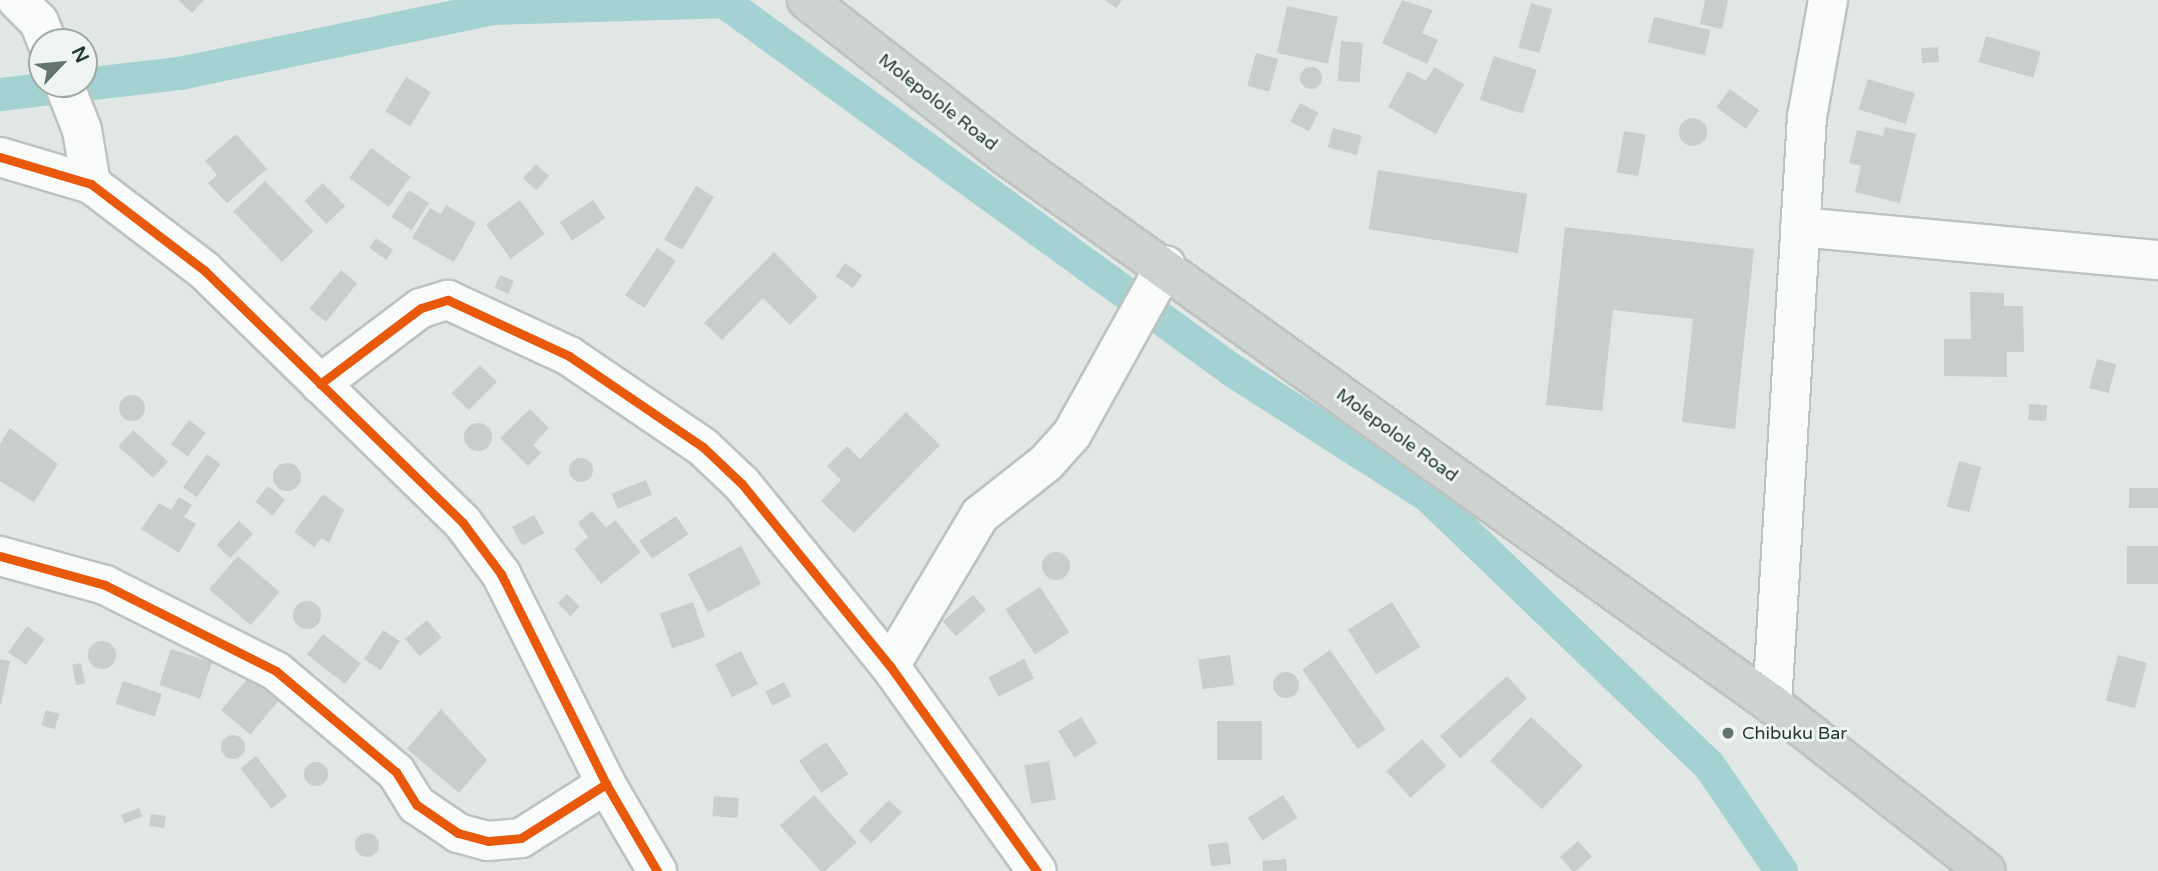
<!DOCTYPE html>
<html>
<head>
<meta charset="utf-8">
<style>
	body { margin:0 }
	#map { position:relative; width:2158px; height:871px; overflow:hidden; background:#e1e7e4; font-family:"Varela Round",sans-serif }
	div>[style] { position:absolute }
	.canal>* { height:33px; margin:-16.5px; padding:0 16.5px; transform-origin:16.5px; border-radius:16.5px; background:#a4d1d2 }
	.building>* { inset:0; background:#c9cecb; transform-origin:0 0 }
	.round { border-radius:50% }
	.roads { filter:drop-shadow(2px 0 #bec3c1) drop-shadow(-2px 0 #bec3c1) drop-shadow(0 2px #bec3c1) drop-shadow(0 -2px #bec3c1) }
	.minor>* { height:38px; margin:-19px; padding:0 19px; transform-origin:19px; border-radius:19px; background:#fafbfb }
	.major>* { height:38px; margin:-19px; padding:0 19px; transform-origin:19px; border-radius:19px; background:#cdd3d0 }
	.cycleway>* { height:9px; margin:-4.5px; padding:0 4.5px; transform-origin:4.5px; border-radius:4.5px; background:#e8590c }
	.dots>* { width:19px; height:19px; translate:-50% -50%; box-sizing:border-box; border:4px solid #eff6f2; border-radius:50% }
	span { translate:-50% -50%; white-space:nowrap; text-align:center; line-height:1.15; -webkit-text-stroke:6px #eff6f2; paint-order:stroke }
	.street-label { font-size:18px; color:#21382f }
	.poi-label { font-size:18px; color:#21382f }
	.left { translate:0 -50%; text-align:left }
	.north { position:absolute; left:28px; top:28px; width:70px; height:70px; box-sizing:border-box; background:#eff6f2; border:2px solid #9daaa4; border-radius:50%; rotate:64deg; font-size:19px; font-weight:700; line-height:28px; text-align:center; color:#21382f }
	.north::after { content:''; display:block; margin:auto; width:24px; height:32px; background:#64756e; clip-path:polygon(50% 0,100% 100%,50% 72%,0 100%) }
</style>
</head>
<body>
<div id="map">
	<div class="canal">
		<i style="left:84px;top:84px;width:96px;rotate:-6.6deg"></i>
		<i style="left:179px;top:73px;width:321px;rotate:-11.7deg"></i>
		<i style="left:493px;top:8px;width:230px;rotate:-1.7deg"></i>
		<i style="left:723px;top:1px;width:629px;rotate:35.94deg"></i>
		<i style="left:1232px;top:370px;width:232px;rotate:32.7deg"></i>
		<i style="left:1427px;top:495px;width:389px;rotate:43.8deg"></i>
		<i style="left:1708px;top:764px;width:130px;rotate:55.7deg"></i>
		<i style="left:0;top:94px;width:85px;rotate:-6.8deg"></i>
	</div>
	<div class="building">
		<i style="clip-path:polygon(178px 0,204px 0,192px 13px)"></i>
		<i style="clip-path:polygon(1105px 0,1122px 0,1116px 8px)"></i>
		<i style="clip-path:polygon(1402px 0,1433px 10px,1422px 33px,1438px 40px,1427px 64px,1382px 43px)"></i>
		<i style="clip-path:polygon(1705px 0,1728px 0,1722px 29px,1700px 24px)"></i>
		<i style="left:1531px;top:3px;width:22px;height:46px;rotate:16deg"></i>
		<i style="left:1287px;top:6px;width:52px;height:48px;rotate:12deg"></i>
		<i style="left:1654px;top:17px;width:58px;height:26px;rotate:13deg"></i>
		<i style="left:1986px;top:36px;width:57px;height:27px;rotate:16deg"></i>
		<i style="left:1341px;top:41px;width:22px;height:40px;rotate:5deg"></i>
		<i style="left:1938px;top:47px;width:15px;height:17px;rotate:86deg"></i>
		<i style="left:1256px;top:53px;width:23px;height:34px;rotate:15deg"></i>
		<i style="left:1494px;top:56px;width:45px;height:46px;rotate:18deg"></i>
		<i class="round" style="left:1300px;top:67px;width:22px;height:22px"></i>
		<i style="clip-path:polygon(1434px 67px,1464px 84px,1436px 134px,1388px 107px,1408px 71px,1426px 81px)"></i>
		<i style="left:406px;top:77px;width:29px;height:40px;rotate:31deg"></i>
		<i style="left:1868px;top:79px;width:49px;height:32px;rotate:17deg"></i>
		<i style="left:1730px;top:89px;width:36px;height:23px;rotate:36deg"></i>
		<i style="left:1300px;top:103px;width:21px;height:21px;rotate:28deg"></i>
		<i class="round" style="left:1679px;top:118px;width:28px;height:28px"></i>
		<i style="clip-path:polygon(1885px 127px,1916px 134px,1900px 203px,1855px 192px,1861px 166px,1849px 163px,1857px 130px,1883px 136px)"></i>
		<i style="left:1333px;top:128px;width:30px;height:20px;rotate:15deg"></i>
		<i style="left:1624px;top:131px;width:22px;height:42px;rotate:10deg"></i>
		<i style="clip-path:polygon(236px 134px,267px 169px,227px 203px,208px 183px,217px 175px,205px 161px)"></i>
		<i style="left:371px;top:148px;width:49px;height:37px;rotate:36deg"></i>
		<i style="left:536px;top:164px;width:18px;height:19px;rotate:43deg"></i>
		<i style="left:1378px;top:170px;width:151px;height:60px;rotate:9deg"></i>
		<i style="left:265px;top:181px;width:70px;height:44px;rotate:46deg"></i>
		<i style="left:323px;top:183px;width:32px;height:26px;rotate:46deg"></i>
		<i style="left:696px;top:186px;width:21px;height:62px;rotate:31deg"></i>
		<i style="left:409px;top:190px;width:24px;height:32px;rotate:33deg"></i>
		<i style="left:520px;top:200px;width:42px;height:42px;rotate:54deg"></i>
		<i style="left:593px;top:200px;width:22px;height:40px;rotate:56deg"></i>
		<i style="clip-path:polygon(446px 205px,476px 223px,454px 262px,412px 238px,430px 208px,441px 214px)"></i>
		<i style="clip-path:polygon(1565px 227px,1754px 249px,1735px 429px,1682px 422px,1693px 319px,1613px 310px,1602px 411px,1546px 405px)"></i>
		<i style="left:376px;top:238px;width:21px;height:12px;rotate:35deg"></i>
		<i style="left:657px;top:248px;width:23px;height:57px;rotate:34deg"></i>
		<i style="clip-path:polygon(774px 252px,818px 297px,790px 325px,763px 298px,722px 340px,704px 323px)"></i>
		<i style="left:845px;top:263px;width:21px;height:16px;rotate:35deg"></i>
		<i style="left:341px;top:270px;width:21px;height:50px;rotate:39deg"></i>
		<i style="left:500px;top:275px;width:15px;height:14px;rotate:23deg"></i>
		<i style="clip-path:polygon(1970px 292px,2004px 293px,2004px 306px,2023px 306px,2024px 352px,2007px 352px,2007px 377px,1944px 376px,1944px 339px,1971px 339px)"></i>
		<i style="left:2097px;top:359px;width:20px;height:30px;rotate:15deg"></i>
		<i style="left:480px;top:365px;width:24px;height:40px;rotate:45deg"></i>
		<i class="round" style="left:119px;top:395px;width:26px;height:26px"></i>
		<i style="left:2029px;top:404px;width:18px;height:16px;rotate:3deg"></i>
		<i style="clip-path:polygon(530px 409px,549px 428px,533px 445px,541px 453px,528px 466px,500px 438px)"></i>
		<i style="clip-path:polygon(906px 412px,940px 445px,854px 533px,821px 501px,841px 480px,827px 466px,847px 446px,860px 459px)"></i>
		<i style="left:189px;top:420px;width:21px;height:30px;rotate:37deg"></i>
		<i class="round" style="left:464px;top:423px;width:28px;height:28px"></i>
		<i style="clip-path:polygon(10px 428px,58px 464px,34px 502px,0 481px,0 444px)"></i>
		<i style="left:133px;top:430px;width:47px;height:22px;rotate:42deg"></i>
		<i style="left:207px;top:454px;width:17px;height:41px;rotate:36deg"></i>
		<i class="round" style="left:569px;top:458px;width:24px;height:24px"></i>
		<i style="left:1959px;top:461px;width:23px;height:47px;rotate:15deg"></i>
		<i class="round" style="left:273px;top:463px;width:28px;height:28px"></i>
		<i style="left:646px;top:480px;width:16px;height:37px;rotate:68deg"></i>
		<i style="left:268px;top:486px;width:22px;height:20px;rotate:39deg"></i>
		<i style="left:2129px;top:488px;width:29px;height:20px"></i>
		<i style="clip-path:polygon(323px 494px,344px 510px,329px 543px,322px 538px,314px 547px,294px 532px)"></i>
		<i style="clip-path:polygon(179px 497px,192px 505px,184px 517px,196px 524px,179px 553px,141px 529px,159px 503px,171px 510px)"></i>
		<i style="clip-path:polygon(592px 511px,606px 528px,615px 520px,641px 552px,601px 584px,574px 549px,588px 537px,578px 523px)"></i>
		<i style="left:534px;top:515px;width:21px;height:25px;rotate:61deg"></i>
		<i style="left:676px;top:516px;width:22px;height:44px;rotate:56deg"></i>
		<i style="left:239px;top:521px;width:19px;height:33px;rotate:43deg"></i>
		<i style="left:741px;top:546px;width:43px;height:60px;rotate:62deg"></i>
		<i style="left:2158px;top:546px;width:38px;height:31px;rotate:90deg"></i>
		<i class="round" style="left:1042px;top:552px;width:28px;height:28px"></i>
		<i style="left:238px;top:556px;width:55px;height:44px;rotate:41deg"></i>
		<i style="left:1040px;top:587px;width:54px;height:41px;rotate:57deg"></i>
		<i style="left:567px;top:594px;width:18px;height:13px;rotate:45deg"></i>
		<i style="left:973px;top:595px;width:20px;height:40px;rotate:49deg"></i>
		<i class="round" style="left:293px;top:601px;width:28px;height:28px"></i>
		<i style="left:693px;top:602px;width:37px;height:35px;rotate:71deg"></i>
		<i style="left:1392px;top:602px;width:53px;height:52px;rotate:58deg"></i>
		<i style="left:427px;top:620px;width:23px;height:29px;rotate:50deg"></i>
		<i style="left:27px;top:626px;width:22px;height:32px;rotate:36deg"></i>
		<i style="left:383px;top:630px;width:20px;height:35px;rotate:33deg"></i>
		<i style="left:323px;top:634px;width:48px;height:26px;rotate:38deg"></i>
		<i class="round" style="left:88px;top:641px;width:28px;height:28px"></i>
		<i style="left:171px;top:649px;width:43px;height:38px;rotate:18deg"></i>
		<i style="left:1330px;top:650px;width:97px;height:34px;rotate:55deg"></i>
		<i style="left:741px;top:651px;width:37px;height:29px;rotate:63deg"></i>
		<i style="left:1230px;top:655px;width:30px;height:32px;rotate:82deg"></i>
		<i style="left:2118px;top:655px;width:30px;height:47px;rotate:15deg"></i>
		<i style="clip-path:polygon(0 659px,10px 661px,1px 704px,0 704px)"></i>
		<i style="left:1024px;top:659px;width:22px;height:40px;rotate:63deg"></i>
		<i style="left:81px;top:663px;width:21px;height:9px;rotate:79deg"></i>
		<i style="left:254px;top:671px;width:38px;height:51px;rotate:40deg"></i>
		<i class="round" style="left:1273px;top:672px;width:26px;height:26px"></i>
		<i style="left:1507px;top:676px;width:30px;height:90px;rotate:48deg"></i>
		<i style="left:123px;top:681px;width:41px;height:24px;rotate:18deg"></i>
		<i style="left:784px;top:682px;width:16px;height:21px;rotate:63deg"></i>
		<i style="clip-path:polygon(441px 709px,487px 760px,459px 793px,407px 749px)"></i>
		<i style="left:46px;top:710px;width:14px;height:16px;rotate:17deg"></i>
		<i style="left:1081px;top:717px;width:31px;height:27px;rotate:58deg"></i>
		<i style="left:1531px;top:717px;width:71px;height:60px;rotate:43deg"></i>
		<i style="left:1217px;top:721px;width:45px;height:39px"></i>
		<i class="round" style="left:221px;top:735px;width:24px;height:24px"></i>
		<i style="left:1422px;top:739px;width:36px;height:48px;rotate:48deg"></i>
		<i style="left:826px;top:742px;width:39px;height:33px;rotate:55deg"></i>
		<i style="left:256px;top:756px;width:51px;height:20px;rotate:52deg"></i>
		<i style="left:1049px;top:761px;width:39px;height:25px;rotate:80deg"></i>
		<i class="round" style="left:304px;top:762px;width:24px;height:24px"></i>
		<i style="left:814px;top:795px;width:64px;height:46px;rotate:48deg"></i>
		<i style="left:1283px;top:795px;width:27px;height:42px;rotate:57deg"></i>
		<i style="left:714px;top:796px;width:25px;height:20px;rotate:5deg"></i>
		<i style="left:889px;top:800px;width:18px;height:43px;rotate:45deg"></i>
		<i style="left:139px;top:808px;width:9px;height:19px;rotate:69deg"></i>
		<i style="left:151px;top:814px;width:15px;height:12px;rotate:8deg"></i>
		<i class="round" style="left:355px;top:833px;width:24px;height:24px"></i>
		<i style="left:1578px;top:841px;width:21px;height:24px;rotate:49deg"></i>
		<i style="left:1228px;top:842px;width:22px;height:20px;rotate:82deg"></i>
		<i style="left:1286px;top:859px;width:12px;height:24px;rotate:85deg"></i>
	</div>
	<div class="roads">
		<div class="minor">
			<i style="left:17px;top:0;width:31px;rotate:45deg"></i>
			<i style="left:39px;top:22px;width:22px;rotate:68deg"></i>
			<i style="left:64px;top:84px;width:49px;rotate:68.6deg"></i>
			<i style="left:82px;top:130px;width:55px;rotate:80.5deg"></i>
			<i style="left:0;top:157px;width:95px;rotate:16.5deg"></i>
			<i style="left:91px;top:184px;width:143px;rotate:37.3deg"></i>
			<i style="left:205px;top:271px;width:361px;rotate:44.3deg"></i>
			<i style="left:463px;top:523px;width:64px;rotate:53.3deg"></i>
			<i style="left:501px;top:574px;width:235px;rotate:63.4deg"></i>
			<i style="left:606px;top:784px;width:101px;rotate:59.6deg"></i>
			<i style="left:1800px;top:227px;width:360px;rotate:5.3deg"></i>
			<i style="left:320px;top:384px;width:126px;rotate:-37deg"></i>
			<i style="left:421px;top:308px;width:28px;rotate:-17deg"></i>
			<i style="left:448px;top:300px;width:133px;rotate:24.8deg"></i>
			<i style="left:569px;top:356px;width:162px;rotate:34.2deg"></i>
			<i style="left:703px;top:447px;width:54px;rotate:43.5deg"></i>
			<i style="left:742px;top:484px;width:235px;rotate:50.9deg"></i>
			<i style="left:890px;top:666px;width:252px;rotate:54.4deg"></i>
			<i style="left:0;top:556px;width:109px;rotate:15.4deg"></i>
			<i style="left:105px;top:585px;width:191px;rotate:26.7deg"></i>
			<i style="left:276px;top:671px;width:157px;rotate:40.1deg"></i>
			<i style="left:396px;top:772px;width:39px;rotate:58deg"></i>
			<i style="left:417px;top:805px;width:50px;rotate:34.3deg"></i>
			<i style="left:458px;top:833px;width:31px;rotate:15deg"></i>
			<i style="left:488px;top:841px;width:33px;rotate:-5deg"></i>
			<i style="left:521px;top:838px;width:101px;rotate:-32.4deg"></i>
			<i style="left:890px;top:666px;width:176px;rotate:-59.2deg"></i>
			<i style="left:980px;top:515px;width:84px;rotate:-38.2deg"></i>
			<i style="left:1046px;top:463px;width:39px;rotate:-48deg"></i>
			<i style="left:1072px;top:434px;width:193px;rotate:-60.9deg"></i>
			<i style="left:1772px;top:704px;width:588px;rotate:-86.59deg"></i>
			<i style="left:1807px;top:117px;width:119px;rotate:-79.8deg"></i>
		</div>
		<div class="major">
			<i style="left:807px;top:0;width:250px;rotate:38deg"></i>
			<i style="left:1004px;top:154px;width:945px;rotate:35.61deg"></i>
			<i style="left:1772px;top:704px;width:271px;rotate:38deg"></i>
		</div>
	</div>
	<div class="cycleway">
		<i style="left:0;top:157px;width:95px;rotate:16.5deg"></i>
		<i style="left:91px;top:184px;width:143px;rotate:37.3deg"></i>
		<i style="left:205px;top:271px;width:361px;rotate:44.3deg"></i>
		<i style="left:463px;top:523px;width:64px;rotate:53.3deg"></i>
		<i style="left:501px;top:574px;width:235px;rotate:63.4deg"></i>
		<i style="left:606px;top:784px;width:101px;rotate:59.6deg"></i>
		<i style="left:320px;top:384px;width:126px;rotate:-37deg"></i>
		<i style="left:421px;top:308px;width:28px;rotate:-17deg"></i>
		<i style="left:448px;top:300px;width:133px;rotate:24.8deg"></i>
		<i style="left:569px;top:356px;width:162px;rotate:34.2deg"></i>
		<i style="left:703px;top:447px;width:54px;rotate:43.5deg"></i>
		<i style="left:742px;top:484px;width:235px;rotate:50.9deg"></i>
		<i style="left:890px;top:666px;width:252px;rotate:54.4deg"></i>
		<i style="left:0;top:556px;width:109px;rotate:15.4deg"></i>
		<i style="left:105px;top:585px;width:191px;rotate:26.7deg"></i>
		<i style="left:276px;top:671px;width:157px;rotate:40.1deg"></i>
		<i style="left:396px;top:772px;width:39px;rotate:58deg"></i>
		<i style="left:417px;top:805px;width:50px;rotate:34.3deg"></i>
		<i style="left:458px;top:833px;width:31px;rotate:15deg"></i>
		<i style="left:488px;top:841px;width:33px;rotate:-5deg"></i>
		<i style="left:521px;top:838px;width:101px;rotate:-32.4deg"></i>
	</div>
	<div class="dots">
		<i style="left:1728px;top:733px;background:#64756e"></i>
	</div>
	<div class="street-label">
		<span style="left:938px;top:102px;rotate:38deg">Molepolole Road</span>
		<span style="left:1397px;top:435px;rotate:36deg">Molepolole Road</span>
	</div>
	<div class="poi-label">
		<span class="left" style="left:1742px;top:733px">Chibuku Bar</span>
	</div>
	<div class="north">N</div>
</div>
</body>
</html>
